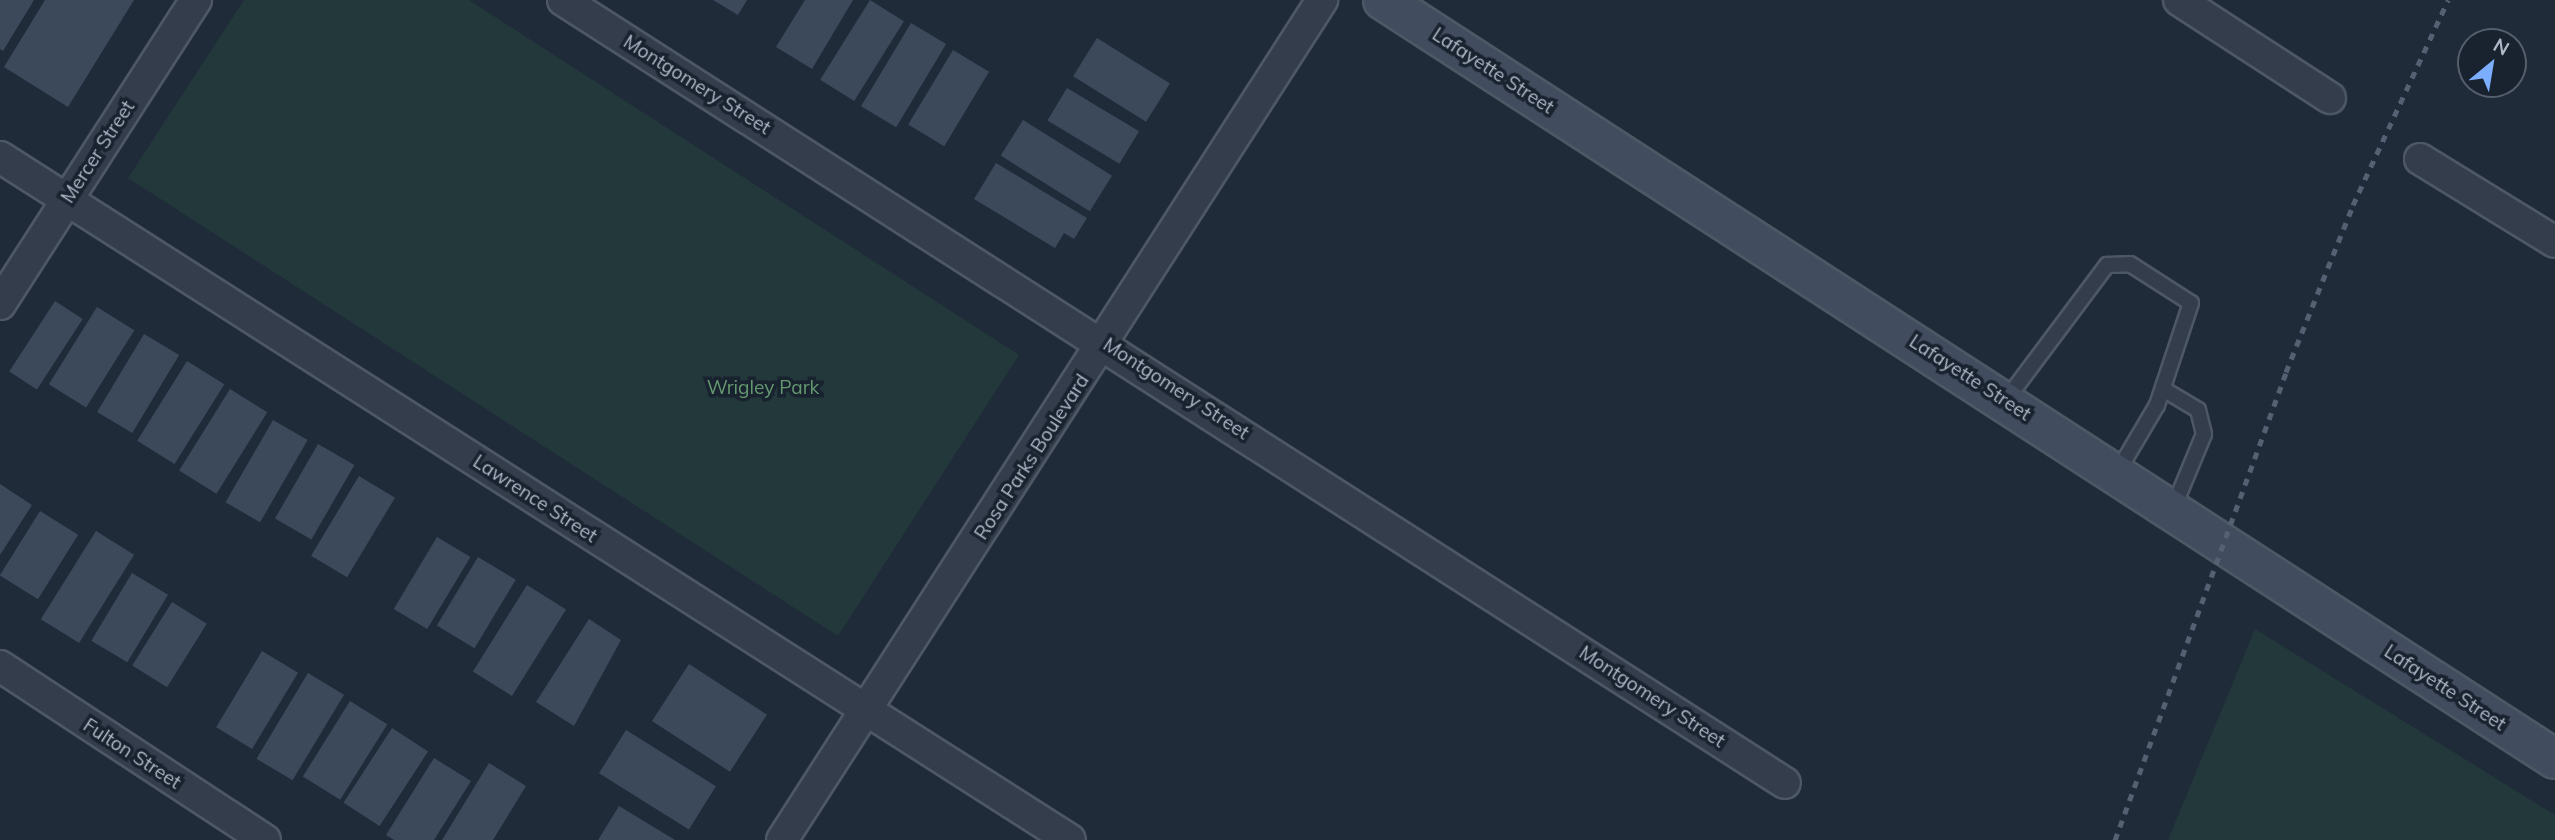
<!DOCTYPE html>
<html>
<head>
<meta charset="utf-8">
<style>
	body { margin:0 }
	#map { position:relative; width:2555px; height:840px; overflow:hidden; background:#202b3a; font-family:Mulish,sans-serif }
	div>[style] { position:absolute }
	.green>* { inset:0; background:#22383b }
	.building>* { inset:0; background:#3b495b; transform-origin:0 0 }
	.roads { filter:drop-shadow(2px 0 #4e5865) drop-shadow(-2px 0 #4e5865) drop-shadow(0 2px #4e5865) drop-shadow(0 -2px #4e5865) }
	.lane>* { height:14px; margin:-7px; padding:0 7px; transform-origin:7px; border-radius:7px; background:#333d4b }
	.street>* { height:30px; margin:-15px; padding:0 15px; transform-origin:15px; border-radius:15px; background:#333d4b }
	.secondary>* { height:38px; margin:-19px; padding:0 19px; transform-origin:19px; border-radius:19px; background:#414c5e }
	.rail>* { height:5px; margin-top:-2.5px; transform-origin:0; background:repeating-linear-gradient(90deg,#556172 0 7px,transparent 0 14px) }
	span { translate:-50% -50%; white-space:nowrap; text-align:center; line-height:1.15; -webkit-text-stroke:7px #19222f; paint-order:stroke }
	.street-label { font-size:19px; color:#aeb8c7 }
	.park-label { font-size:19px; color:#649970 }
	.north { position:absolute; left:2457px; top:28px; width:70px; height:70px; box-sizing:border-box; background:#19222f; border:2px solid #555e6c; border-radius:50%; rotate:30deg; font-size:19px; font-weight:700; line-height:28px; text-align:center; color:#aeb8c7 }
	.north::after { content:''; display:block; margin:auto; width:24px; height:32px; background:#7baeff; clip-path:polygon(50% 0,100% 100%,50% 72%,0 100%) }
</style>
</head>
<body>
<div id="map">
	<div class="green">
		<i style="clip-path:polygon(244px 0,469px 0,1019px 355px,838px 636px,128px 178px)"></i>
		<i style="clip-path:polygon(2255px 629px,2555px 815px,2555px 840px,2168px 840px)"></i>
	</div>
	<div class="building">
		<i style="clip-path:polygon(0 0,34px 0,3px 51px,0 49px)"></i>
		<i style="clip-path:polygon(45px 0,134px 0,68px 107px,4px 67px)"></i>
		<i style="clip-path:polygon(713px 0,747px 0,738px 15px)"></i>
		<i style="clip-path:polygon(805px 0,853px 0,812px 69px,776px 47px)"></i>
		<i style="left:870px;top:0;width:40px;height:94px;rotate:32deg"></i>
		<i style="left:911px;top:23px;width:41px;height:97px;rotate:31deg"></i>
		<i style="left:1097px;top:38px;width:86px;height:45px;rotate:32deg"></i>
		<i style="left:953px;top:50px;width:42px;height:87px;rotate:31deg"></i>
		<i style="left:1067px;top:88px;width:84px;height:38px;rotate:31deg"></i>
		<i style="left:1023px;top:120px;width:105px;height:42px;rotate:32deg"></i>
		<i style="clip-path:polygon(996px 163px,1087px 218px,1074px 239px,1064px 233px,1055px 248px,974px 199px)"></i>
		<i style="left:55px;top:301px;width:33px;height:84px;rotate:33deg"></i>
		<i style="left:97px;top:307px;width:44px;height:91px;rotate:32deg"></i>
		<i style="left:144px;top:334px;width:41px;height:91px;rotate:31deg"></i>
		<i style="left:187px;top:361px;width:44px;height:94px;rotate:32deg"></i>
		<i style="left:230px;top:389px;width:44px;height:96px;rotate:32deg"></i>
		<i style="left:273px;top:420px;width:40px;height:95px;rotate:30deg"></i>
		<i style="left:318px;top:444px;width:42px;height:86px;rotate:30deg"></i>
		<i style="left:359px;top:476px;width:42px;height:93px;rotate:31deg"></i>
		<i style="clip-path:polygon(0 484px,32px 505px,0 555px)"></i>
		<i style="left:40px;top:511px;width:45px;height:76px;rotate:32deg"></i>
		<i style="left:96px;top:531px;width:45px;height:104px;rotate:32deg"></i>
		<i style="left:437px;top:537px;width:39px;height:84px;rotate:31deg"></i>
		<i style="left:478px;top:557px;width:44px;height:80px;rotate:31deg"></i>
		<i style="left:132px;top:573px;width:42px;height:79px;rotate:31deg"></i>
		<i style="left:527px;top:585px;width:46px;height:102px;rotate:32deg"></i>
		<i style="left:172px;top:602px;width:41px;height:75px;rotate:32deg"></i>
		<i style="clip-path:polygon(589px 619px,621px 640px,574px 726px,536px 702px)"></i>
		<i style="left:262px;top:651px;width:42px;height:89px;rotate:31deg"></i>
		<i style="left:689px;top:664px;width:93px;height:68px;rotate:33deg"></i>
		<i style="left:308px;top:673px;width:42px;height:100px;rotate:31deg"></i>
		<i style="left:350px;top:701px;width:44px;height:89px;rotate:32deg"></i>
		<i style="left:392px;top:728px;width:43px;height:89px;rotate:33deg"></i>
		<i style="left:626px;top:730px;width:106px;height:51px;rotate:32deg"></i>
		<i style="clip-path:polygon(434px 758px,471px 781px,434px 840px,394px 840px,386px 835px)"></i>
		<i style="clip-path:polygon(489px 763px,526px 786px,493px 840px,442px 840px)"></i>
		<i style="clip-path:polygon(619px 806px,675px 840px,598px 840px)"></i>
	</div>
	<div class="roads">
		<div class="lane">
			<i style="left:2163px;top:389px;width:41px;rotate:31deg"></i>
			<i style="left:2198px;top:410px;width:25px;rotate:76deg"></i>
			<i style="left:2204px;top:434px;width:81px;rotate:112.5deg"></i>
			<i style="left:2006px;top:400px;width:169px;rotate:-53.2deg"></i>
			<i style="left:2107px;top:265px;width:23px;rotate:-2deg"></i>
			<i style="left:2130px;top:264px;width:72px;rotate:32.6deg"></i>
			<i style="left:2191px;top:303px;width:108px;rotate:108.4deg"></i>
			<i style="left:2157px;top:405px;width:79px;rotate:120.5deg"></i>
		</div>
		<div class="street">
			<i style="left:563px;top:0;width:1451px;rotate:32.65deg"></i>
			<i style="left:2179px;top:0;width:180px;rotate:33deg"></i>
			<i style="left:0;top:157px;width:1269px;rotate:32.55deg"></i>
			<i style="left:2420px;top:159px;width:158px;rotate:31.6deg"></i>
			<i style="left:0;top:304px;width:362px;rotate:-57.2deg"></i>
			<i style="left:0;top:666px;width:317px;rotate:33.3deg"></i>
			<i style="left:782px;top:840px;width:999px;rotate:-57.26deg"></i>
		</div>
		<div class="secondary">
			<i style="left:1383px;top:0;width:1396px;rotate:32.93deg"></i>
		</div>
	</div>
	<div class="rail">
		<i style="left:2115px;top:840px;width:498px;rotate:-69.9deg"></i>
		<i style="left:2286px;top:372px;width:180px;rotate:-68.1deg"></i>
		<i style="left:2353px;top:205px;width:226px;rotate:-65.1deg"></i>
	</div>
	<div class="street-label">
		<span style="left:1493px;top:71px;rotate:33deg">Lafayette Street</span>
		<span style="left:697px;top:85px;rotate:32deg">Montgomery Street</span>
		<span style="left:98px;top:152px;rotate:-57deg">Mercer Street</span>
		<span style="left:1970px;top:378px;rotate:33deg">Lafayette Street</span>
		<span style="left:1176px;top:389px;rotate:33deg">Montgomery Street</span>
		<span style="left:1032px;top:457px;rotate:-57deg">Rosa Parks Boulevard</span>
		<span style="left:535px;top:499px;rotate:33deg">Lawrence Street</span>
		<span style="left:2445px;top:688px;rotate:33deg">Lafayette Street</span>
		<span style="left:1652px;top:697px;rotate:33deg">Montgomery Street</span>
		<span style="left:132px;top:754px;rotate:33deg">Fulton Street</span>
	</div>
	<div class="park-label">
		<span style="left:763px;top:388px">Wrigley Park</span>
	</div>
	<div class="north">N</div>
</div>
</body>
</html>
